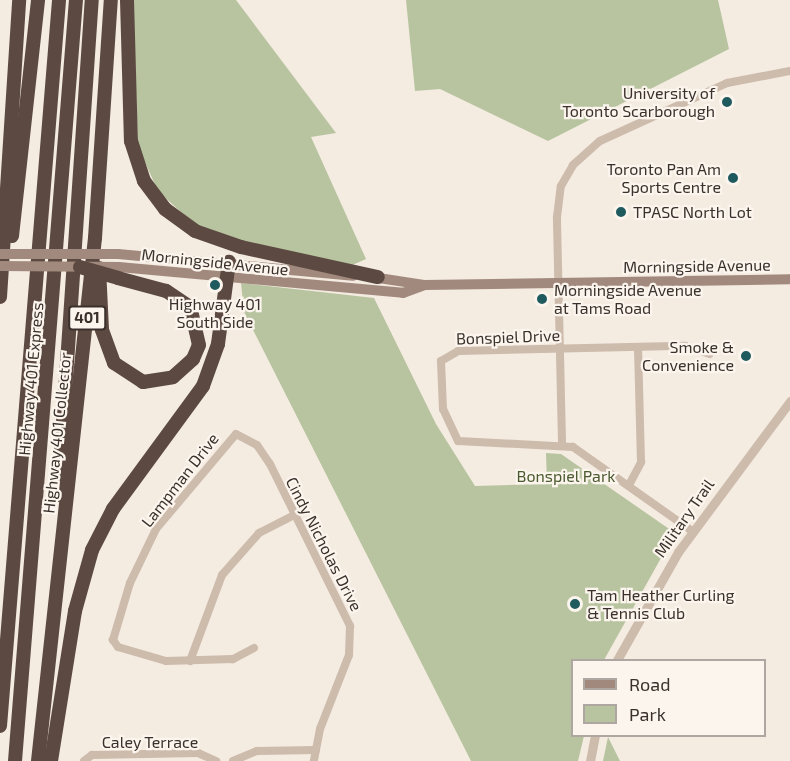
<!DOCTYPE html>
<html>
<head>
<meta charset="utf-8">
<style>
	body { margin:0 }
	#map { position:relative; width:790px; height:761px; overflow:hidden; background:#f4ebe1; font-family:"Exo 2",sans-serif }
	div>[style] { position:absolute }
	.green>* { inset:0; background:#b8c4a0 }
	.minor>* { height:8px; margin:-4px; padding:0 4px; transform-origin:4px; border-radius:4px; background:#cdbbac }
	.tertiary>* { height:9px; margin:-4.5px; padding:0 4.5px; transform-origin:4.5px; border-radius:4.5px; background:#cdbbac }
	.secondary>* { height:10px; margin:-5px; padding:0 5px; transform-origin:5px; border-radius:5px; background:#a18a7d }
	.motorway>* { height:14px; margin:-7px; padding:0 7px; transform-origin:7px; border-radius:7px; background:#5c4a42 }
	.secondary-bridge>* { height:10px; margin:-5px; padding:0 5px; transform-origin:5px; border-radius:5px; background:#a18a7d }
	.motorway-bridge>* { height:14px; margin:-7px; padding:0 7px; transform-origin:7px; border-radius:7px; background:#5c4a42 }
	.dots>* { width:16px; height:16px; translate:-50% -50%; box-sizing:border-box; border:3px solid #fbf5ee; border-radius:50% }
	span { translate:-50% -50%; white-space:nowrap; text-align:center; line-height:1.15; -webkit-text-stroke:4.5px #fbf5ee; paint-order:stroke }
	.shield-label span { padding:2px 4px; background:#fbf5ee; border:2px solid; border-radius:4px; -webkit-text-stroke-width:0 }
	.shield-label { font-size:15px; color:#3b302b; font-weight:700 }
	.poi-label { font-size:16px; color:#3b302b }
	.right { translate:-100% -50%; text-align:right }
	.left { translate:0 -50%; text-align:left }
	.street-label { font-size:16px; color:#3b302b }
	.park-label { font-size:16px; color:#4a5a2e }
	.legend { position:absolute; left:571px; top:659px; width:195px; height:78px; box-sizing:border-box; background:#fbf5ee; border:2px solid #aea6a0; margin:0; padding:8px 10px; list-style:none; font-size:18px; color:#3b302b }
	.legend li { display:flex; align-items:center; gap:12px; height:30px }
	.legend b { width:30px; border:2px solid #aea6a0 }
</style>
</head>
<body>
<div id="map">
	<div class="green">
		<i style="clip-path:polygon(133px 0,236px 0,336px 133px,311px 137px,366px 259px,350px 266px,238px 240px,194px 224px,158px 191px,138px 147px)"></i>
		<i style="clip-path:polygon(406px 0,718px 0,729px 49px,548px 141px,440px 89px,415px 91px)"></i>
		<i style="clip-path:polygon(241px 283px,374px 298px,436px 424px,475px 486px,547px 484px,546px 453px,561px 454px,675px 533px,604px 660px,572px 660px,572px 736px,584px 736px,578px 761px,471px 761px,244px 312px)"></i>
		<i style="clip-path:polygon(608px 737px,620px 761px,603px 761px)"></i>
	</div>
	<div class="minor">
		<i style="left:562px;top:442px;width:225px;rotate:-91.3deg"></i>
		<i style="left:557px;top:217px;width:31px;rotate:-83deg"></i>
		<i style="left:561px;top:186px;width:24px;rotate:-60deg"></i>
		<i style="left:573px;top:165px;width:36px;rotate:-42deg"></i>
		<i style="left:600px;top:141px;width:140px;rotate:-24.5deg"></i>
		<i style="left:727px;top:83px;width:64px;rotate:-10.8deg"></i>
		<i style="left:629px;top:485px;width:26px;rotate:-62deg"></i>
		<i style="left:641px;top:462px;width:115px;rotate:-91.5deg"></i>
		<i style="left:692px;top:531px;width:146px;rotate:-144.8deg"></i>
		<i style="left:573px;top:447px;width:115px;rotate:-177deg"></i>
		<i style="left:458px;top:441px;width:35px;rotate:-115deg"></i>
		<i style="left:443px;top:409px;width:48px;rotate:-92.4deg"></i>
		<i style="left:441px;top:361px;width:20px;rotate:-30deg"></i>
		<i style="left:458px;top:351px;width:227px;rotate:-1.3deg"></i>
		<i style="left:685px;top:346px;width:26px;rotate:18deg"></i>
		<i style="left:254px;top:648px;width:24px;rotate:152deg"></i>
		<i style="left:233px;top:659px;width:67px;rotate:178.3deg"></i>
		<i style="left:166px;top:661px;width:50px;rotate:-163.7deg"></i>
		<i style="left:118px;top:647px;width:9px;rotate:-126deg"></i>
		<i style="left:113px;top:640px;width:59px;rotate:-73.4deg"></i>
		<i style="left:130px;top:583px;width:60px;rotate:-64.3deg"></i>
		<i style="left:156px;top:529px;width:124px;rotate:-49.9deg"></i>
		<i style="left:236px;top:434px;width:24px;rotate:28deg"></i>
		<i style="left:257px;top:445px;width:23px;rotate:56deg"></i>
		<i style="left:270px;top:464px;width:181px;rotate:63.7deg"></i>
		<i style="left:350px;top:626px;width:29px;rotate:92deg"></i>
		<i style="left:349px;top:655px;width:79px;rotate:111.4deg"></i>
		<i style="left:320px;top:729px;width:33px;rotate:101deg"></i>
		<i style="left:190px;top:661px;width:92px;rotate:-69.6deg"></i>
		<i style="left:222px;top:575px;width:56px;rotate:-48.6deg"></i>
		<i style="left:259px;top:533px;width:38px;rotate:-27deg"></i>
		<i style="left:84px;top:761px;width:10px;rotate:-37deg"></i>
		<i style="left:92px;top:755px;width:106px;rotate:-1.1deg"></i>
		<i style="left:198px;top:753px;width:20px;rotate:24deg"></i>
		<i style="left:233px;top:761px;width:26px;rotate:-23deg"></i>
		<i style="left:257px;top:751px;width:59px;rotate:-1deg"></i>
	</div>
	<div class="tertiary">
		<i style="left:617px;top:660px;width:124px;rotate:-60.5deg"></i>
		<i style="left:678px;top:552px;width:188px;rotate:-53.4deg"></i>
		<i style="left:590px;top:761px;width:25px;rotate:-79deg"></i>
	</div>
	<div class="secondary">
		<i style="left:118px;top:254px;width:236px;rotate:5.3deg"></i>
		<i style="left:119px;top:267px;width:285px;rotate:5.2deg"></i>
		<i style="left:403px;top:293px;width:23px;rotate:-20deg"></i>
		<i style="left:425px;top:285px;width:365px;rotate:-0.9deg"></i>
		<i style="left:372px;top:277px;width:54px;rotate:8.6deg"></i>
	</div>
	<div class="motorway">
		<i style="left:127px;top:0;width:141px;rotate:88.4deg"></i>
		<i style="left:131px;top:141px;width:42px;rotate:72deg"></i>
		<i style="left:144px;top:181px;width:35px;rotate:53deg"></i>
		<i style="left:165px;top:209px;width:37px;rotate:36deg"></i>
		<i style="left:195px;top:231px;width:49px;rotate:19.2deg"></i>
		<i style="left:241px;top:247px;width:140px;rotate:12.4deg"></i>
		<i style="left:12px;top:236px;width:237px;rotate:-83.7deg"></i>
		<i style="left:99px;top:268px;width:62px;rotate:87.2deg"></i>
		<i style="left:102px;top:330px;width:35px;rotate:70deg"></i>
		<i style="left:114px;top:363px;width:35px;rotate:33deg"></i>
		<i style="left:143px;top:382px;width:30px;rotate:-9deg"></i>
		<i style="left:173px;top:377px;width:27px;rotate:-42deg"></i>
		<i style="left:193px;top:359px;width:15px;rotate:-67deg"></i>
		<i style="left:199px;top:345px;width:39px;rotate:-103deg"></i>
		<i style="left:190px;top:307px;width:29px;rotate:-146deg"></i>
		<i style="left:166px;top:291px;width:50px;rotate:-164.8deg"></i>
		<i style="left:0;top:297px;width:298px;rotate:-86.3deg"></i>
		<i style="left:58px;top:495px;width:496px;rotate:-86.1deg"></i>
		<i style="left:0;top:726px;width:728px;rotate:-85.35deg"></i>
		<i style="left:15px;top:761px;width:763px;rotate:-85.42deg"></i>
		<i style="left:38px;top:761px;width:526px;rotate:-83.78deg"></i>
		<i style="left:95px;top:238px;width:239px;rotate:-86.2deg"></i>
		<i style="left:51px;top:761px;width:152px;rotate:-80.9deg"></i>
		<i style="left:75px;top:611px;width:63px;rotate:-74.4deg"></i>
		<i style="left:92px;top:550px;width:46px;rotate:-62.9deg"></i>
		<i style="left:113px;top:509px;width:152px;rotate:-53.8deg"></i>
		<i style="left:203px;top:386px;width:45px;rotate:-70.3deg"></i>
		<i style="left:218px;top:344px;width:83px;rotate:-82.4deg"></i>
	</div>
	<div class="secondary-bridge">
		<i style="left:0;top:254px;width:118px"></i>
		<i style="left:0;top:266px;width:119px;rotate:0.5deg"></i>
	</div>
	<div class="motorway-bridge">
		<i style="left:80px;top:267px;width:40px;rotate:16deg"></i>
	</div>
	<div class="dots">
		<i style="left:727px;top:102px;background:#1f5a5e"></i>
		<i style="left:733px;top:178px;background:#1f5a5e"></i>
		<i style="left:621px;top:212px;background:#1f5a5e"></i>
		<i style="left:215px;top:285px;background:#1f5a5e"></i>
		<i style="left:542px;top:299px;background:#1f5a5e"></i>
		<i style="left:746px;top:356px;background:#1f5a5e"></i>
		<i style="left:575px;top:604px;background:#1f5a5e"></i>
	</div>
	<div class="shield-label">
		<span style="left:87px;top:318px">401</span>
	</div>
	<div class="poi-label">
		<span class="right" style="left:715px;top:102px">University of<br>Toronto Scarborough</span>
		<span class="right" style="left:721px;top:178px">Toronto Pan Am<br>Sports Centre</span>
		<span class="left" style="left:633px;top:212px">TPASC North Lot</span>
		<span class="left" style="left:554px;top:299px">Morningside Avenue<br>at Tams Road</span>
		<span style="left:215px;top:313px">Highway 401<br>South Side</span>
		<span class="right" style="left:734px;top:356px">Smoke &amp;<br>Convenience</span>
		<span class="left" style="left:587px;top:604px">Tam Heather Curling<br>&amp; Tennis Club</span>
	</div>
	<div class="street-label">
		<span style="left:215px;top:262px;rotate:6deg">Morningside Avenue</span>
		<span style="left:697px;top:266px;rotate:-1deg">Morningside Avenue</span>
		<span style="left:508px;top:337px;rotate:-2deg">Bonspiel Drive</span>
		<span style="left:31px;top:379px;rotate:-85deg">Highway 401 Express</span>
		<span style="left:57px;top:433px;rotate:-84deg">Highway 401 Collector</span>
		<span style="left:180px;top:480px;rotate:-52deg">Lampman Drive</span>
		<span style="left:684px;top:518px;rotate:-55deg">Military Trail</span>
		<span style="left:324px;top:544px;rotate:63deg">Cindy Nicholas Drive</span>
		<span style="left:150px;top:742px">Caley Terrace</span>
	</div>
	<div class="park-label">
		<span style="left:566px;top:476px">Bonspiel Park</span>
	</div>
	<ul class="legend">
	<li><b style="height:8px;background:#a18a7d"></b>Road</li>
	<li><b style="height:16px;background:#b8c4a0"></b>Park</li>
	</ul>
</div>
</body>
</html>
